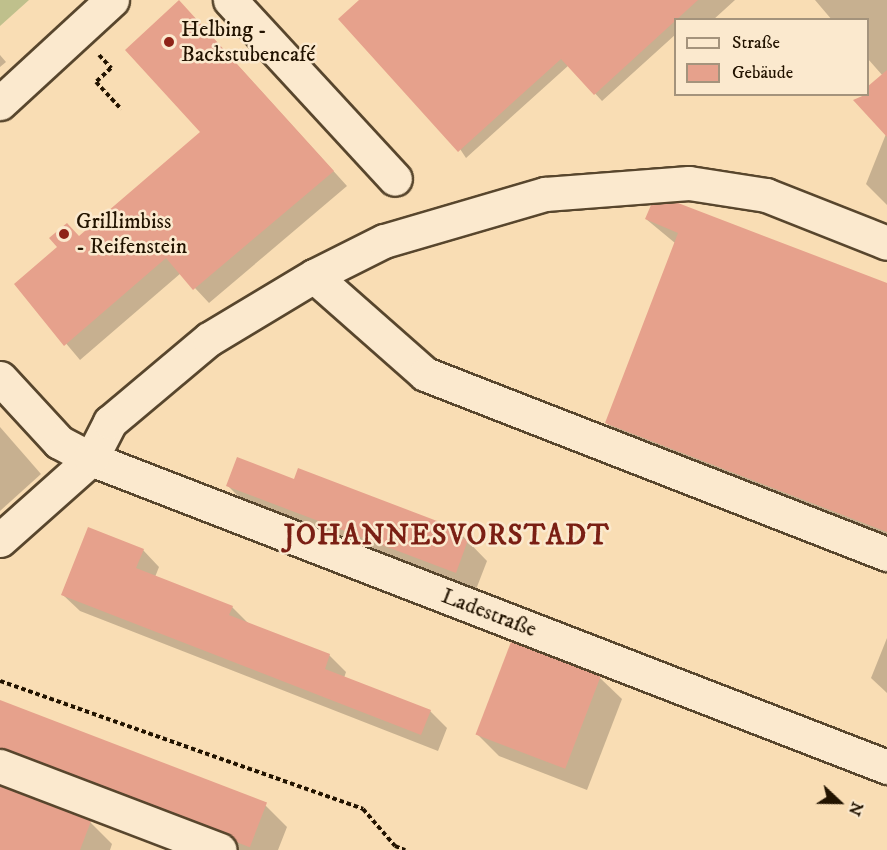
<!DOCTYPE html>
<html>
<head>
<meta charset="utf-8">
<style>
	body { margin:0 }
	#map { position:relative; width:887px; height:850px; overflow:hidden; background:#f9ddb4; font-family:"IM FELL DW Pica",serif }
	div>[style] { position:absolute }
	.green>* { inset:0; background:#bfc08c }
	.shadow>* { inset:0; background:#0003 }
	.building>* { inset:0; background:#e6a18c; transform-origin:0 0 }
	.path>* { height:4px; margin-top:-2px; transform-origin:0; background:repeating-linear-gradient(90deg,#221300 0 4.5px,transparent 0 7.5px) }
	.roads { filter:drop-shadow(2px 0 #58462d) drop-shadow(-2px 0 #58462d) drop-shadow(0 2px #58462d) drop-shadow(0 -2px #58462d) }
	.minor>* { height:33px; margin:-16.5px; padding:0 16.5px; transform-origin:16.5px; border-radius:16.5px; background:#fbe9ce }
	.dots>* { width:16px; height:16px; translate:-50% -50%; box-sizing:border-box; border:3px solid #fbe9ce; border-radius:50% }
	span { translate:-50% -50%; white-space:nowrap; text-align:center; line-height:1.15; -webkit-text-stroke:5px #fbe9ce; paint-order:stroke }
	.poi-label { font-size:22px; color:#221300 }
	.left { translate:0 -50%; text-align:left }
	.street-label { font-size:22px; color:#221300 }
	.district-label { font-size:28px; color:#7a1f14; font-weight:700; letter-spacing:1.5px }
	.legend { position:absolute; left:674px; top:18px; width:195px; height:78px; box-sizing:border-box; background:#fbe9ce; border:2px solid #a4937c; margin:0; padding:8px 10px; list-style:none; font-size:18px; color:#221300 }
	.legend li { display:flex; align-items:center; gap:12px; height:30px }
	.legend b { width:30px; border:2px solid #a4937c }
	.north { position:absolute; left:809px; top:772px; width:60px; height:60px; -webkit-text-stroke:4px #fbe9ce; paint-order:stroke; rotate:112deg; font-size:16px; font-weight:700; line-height:24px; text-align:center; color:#221300 }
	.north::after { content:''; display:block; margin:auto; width:21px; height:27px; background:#221300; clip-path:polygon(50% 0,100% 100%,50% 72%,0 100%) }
</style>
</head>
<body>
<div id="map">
	<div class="green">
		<i style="clip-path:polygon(0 0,29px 0,0 26px)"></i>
	</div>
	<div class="shadow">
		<i style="clip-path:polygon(361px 0,735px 0,713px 20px,676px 20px,676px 34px,602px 101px,569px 65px,466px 158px)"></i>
		<i style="clip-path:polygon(815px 0,887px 0,887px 205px,866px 184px,886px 134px,855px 100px,868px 94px,883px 76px,868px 59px,868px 20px,832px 20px)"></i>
		<i style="clip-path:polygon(194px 17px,347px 186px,209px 303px,181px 273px,80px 360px,16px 284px,80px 237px,202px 132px)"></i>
		<i style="clip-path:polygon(0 55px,6px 62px,0 67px)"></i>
		<i style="clip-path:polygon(646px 219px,887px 285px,887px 544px,628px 444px,607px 423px,675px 243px)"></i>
		<i style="clip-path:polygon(0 427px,41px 474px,0 511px)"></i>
		<i style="clip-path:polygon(299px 470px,458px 531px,487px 561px,475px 592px,247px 505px,227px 485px,295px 481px)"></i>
		<i style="clip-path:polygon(143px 550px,159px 567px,155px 577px,232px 607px,249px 624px,329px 655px,346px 672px,344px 678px,430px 711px,447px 728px,438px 751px,80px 611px,63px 595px)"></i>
		<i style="clip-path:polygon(887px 638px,887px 693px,871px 678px)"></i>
		<i style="clip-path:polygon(600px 678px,622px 699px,587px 790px,499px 756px,478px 735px)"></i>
		<i style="clip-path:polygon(0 702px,265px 805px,287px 827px,278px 850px,237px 850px,30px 770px,4px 781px,3px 789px,90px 822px,112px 844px,110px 850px,0 850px)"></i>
	</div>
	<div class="building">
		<i style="clip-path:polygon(179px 0,334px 171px,193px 290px,166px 258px,64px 346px,14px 284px,57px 247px,49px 238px,67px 223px,79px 236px,200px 132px,125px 50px)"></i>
		<i style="clip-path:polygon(359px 0,698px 0,594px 95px,561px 59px,458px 152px,338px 19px)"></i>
		<i style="clip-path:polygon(887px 70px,887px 137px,853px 100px,867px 94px,867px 87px)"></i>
		<i style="clip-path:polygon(678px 203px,887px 283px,887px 532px,605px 423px,678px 233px,645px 219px,651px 205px)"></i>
		<i style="clip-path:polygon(237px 457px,294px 479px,298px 468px,458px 529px,456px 536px,468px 540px,456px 573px,226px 486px)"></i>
		<i style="clip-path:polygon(88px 527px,144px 549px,136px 568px,233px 606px,229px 615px,330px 654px,325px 669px,431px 710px,421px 735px,61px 595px)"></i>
		<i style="left:511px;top:642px;width:96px;height:99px;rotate:21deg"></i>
		<i style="left:0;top:700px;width:286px;height:48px;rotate:21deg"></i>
		<i style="clip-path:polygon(0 786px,91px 821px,80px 850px,0 850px)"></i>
	</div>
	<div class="path">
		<i style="left:99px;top:55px;width:18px;rotate:47deg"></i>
		<i style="left:111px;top:68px;width:21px;rotate:137deg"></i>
		<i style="left:96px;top:82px;width:37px;rotate:47deg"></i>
		<i style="left:0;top:681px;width:385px;rotate:19.4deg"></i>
		<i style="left:363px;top:809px;width:49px;rotate:49.1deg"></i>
		<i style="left:395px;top:846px;width:11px;rotate:22deg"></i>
	</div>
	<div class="roads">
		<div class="minor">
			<i style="left:230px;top:0;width:243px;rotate:47.3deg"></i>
			<i style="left:0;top:103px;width:152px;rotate:-42.6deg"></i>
			<i style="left:314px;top:276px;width:148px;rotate:41.4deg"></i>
			<i style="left:425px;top:374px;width:496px;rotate:21.3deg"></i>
			<i style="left:0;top:378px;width:87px;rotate:47.3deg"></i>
			<i style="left:59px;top:442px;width:36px;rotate:28deg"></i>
			<i style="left:91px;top:459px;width:854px;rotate:21.15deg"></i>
			<i style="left:0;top:540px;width:122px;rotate:-41.7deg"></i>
			<i style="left:91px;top:459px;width:42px;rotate:-62.8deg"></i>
			<i style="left:110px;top:422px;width:129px;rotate:-40deg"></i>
			<i style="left:209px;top:339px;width:122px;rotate:-31deg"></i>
			<i style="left:314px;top:276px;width:78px;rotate:-26.6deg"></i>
			<i style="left:384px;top:241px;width:168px;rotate:-16.3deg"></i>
			<i style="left:545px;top:194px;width:144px;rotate:-4.4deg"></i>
			<i style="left:689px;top:183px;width:78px;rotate:8.9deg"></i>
			<i style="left:766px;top:195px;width:130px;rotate:21.6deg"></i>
			<i style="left:0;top:766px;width:235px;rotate:20.9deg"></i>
		</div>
	</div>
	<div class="dots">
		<i style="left:169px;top:42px;background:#8f2418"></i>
		<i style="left:64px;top:234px;background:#8f2418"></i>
	</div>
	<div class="poi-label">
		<span class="left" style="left:181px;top:42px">Helbing -<br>Backstubencafé</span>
		<span class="left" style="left:76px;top:234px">Grillimbiss<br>- Reifenstein</span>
	</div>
	<div class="street-label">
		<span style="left:489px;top:613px;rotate:21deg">Ladestraße</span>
	</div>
	<div class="district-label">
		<span style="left:447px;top:536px">JOHANNESVORSTADT</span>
	</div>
	<ul class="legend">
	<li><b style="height:8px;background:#fbe9ce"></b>Straße</li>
	<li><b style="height:16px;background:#e6a18c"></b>Gebäude</li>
	</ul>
	<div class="north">N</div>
</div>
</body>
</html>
